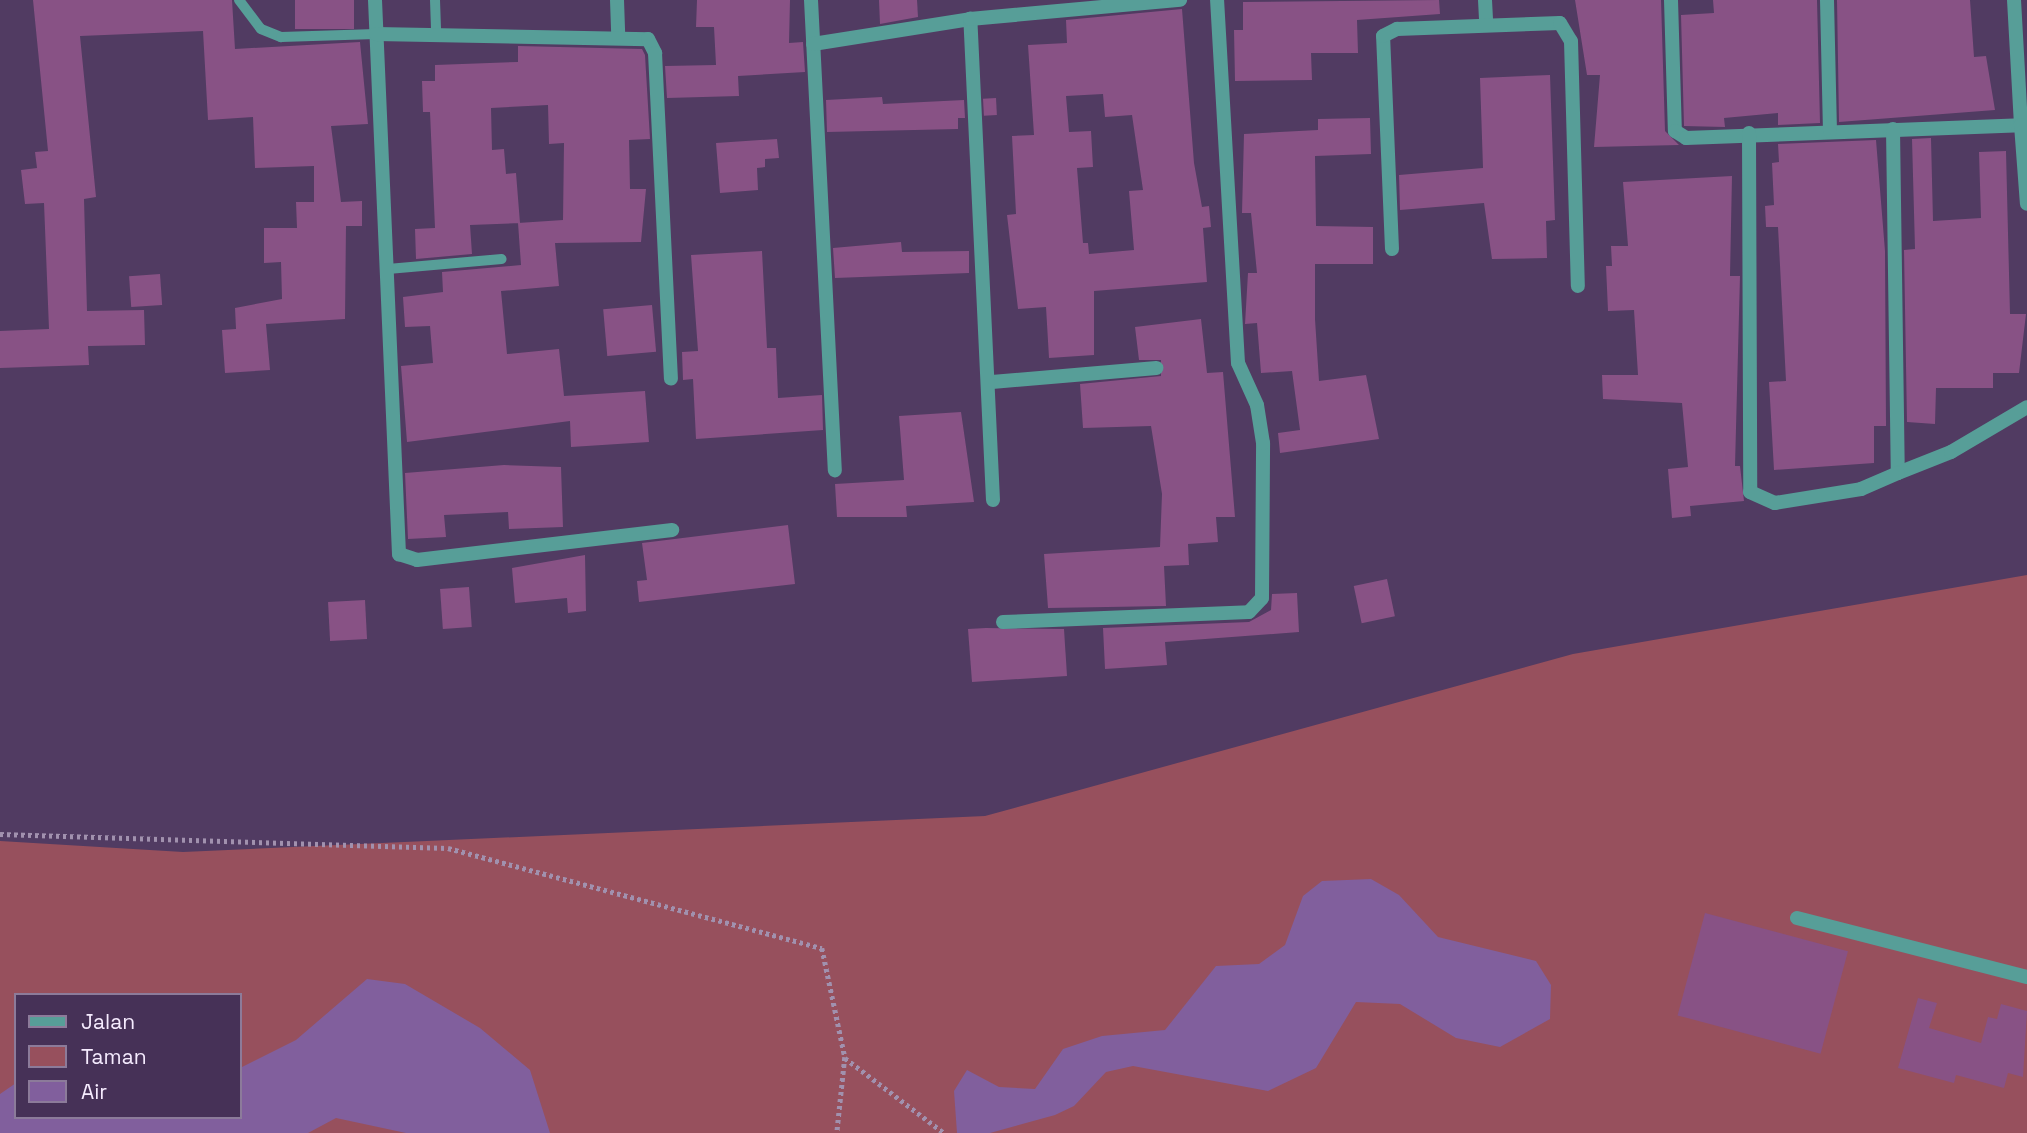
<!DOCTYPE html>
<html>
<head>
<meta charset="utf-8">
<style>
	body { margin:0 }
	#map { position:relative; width:2027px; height:1133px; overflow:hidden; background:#513b62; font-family:"Space Grotesk",sans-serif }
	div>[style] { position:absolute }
	.green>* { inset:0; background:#97505d }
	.water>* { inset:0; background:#815f9d }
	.building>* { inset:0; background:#885285; transform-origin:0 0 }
	.path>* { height:4.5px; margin-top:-2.25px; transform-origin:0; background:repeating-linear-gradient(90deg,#a191ae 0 3.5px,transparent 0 7px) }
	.service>* { height:10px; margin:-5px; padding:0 5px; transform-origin:5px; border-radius:5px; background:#579e98 }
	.minor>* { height:14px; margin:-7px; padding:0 7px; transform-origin:7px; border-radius:7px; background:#579e98 }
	span { translate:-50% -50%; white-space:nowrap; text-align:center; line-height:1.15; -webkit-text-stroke:5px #463157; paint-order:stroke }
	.legend { position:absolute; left:14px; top:993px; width:228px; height:126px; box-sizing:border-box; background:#463157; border:2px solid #8c7b9a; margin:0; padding:9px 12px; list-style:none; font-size:21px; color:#f5ebfe }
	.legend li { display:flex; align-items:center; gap:14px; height:35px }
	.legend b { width:35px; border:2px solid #8c7b9a }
</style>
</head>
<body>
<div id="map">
	<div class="green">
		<i style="clip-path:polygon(evenodd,2027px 575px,2027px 1133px,0 1133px,0 841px,183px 852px,985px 816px,1573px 654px,2027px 575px,16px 995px,240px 995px,240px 1117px,16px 1117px,16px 995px)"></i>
	</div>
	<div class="water">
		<i style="clip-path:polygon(1371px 879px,1399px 895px,1438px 937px,1536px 961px,1551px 985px,1550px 1019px,1500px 1047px,1456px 1038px,1400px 1004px,1356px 1002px,1316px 1068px,1268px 1091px,1133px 1066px,1106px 1072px,1074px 1106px,1055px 1115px,990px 1133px,957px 1133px,954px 1091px,967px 1070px,999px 1087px,1035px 1089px,1063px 1049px,1102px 1036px,1165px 1030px,1216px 966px,1259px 964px,1285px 945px,1303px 896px,1322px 881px)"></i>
		<i style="clip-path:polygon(367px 979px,405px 984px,480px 1028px,530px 1070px,550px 1133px,406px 1133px,336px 1118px,308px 1133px,0 1133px,0 1094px,16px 1083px,16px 1117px,240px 1117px,240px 1068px,296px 1040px)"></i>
	</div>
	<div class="building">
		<i style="clip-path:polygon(33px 0,232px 0,235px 49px,360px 42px,368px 124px,331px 126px,341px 202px,362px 201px,362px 226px,346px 226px,345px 319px,266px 324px,270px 370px,225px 373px,222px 330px,236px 329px,235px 308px,282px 299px,281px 262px,264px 263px,264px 228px,297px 228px,296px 202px,314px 202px,314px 166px,255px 168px,253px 117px,208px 120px,203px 31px,80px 36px,96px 197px,84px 199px,87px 311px,144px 310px,145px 345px,88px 346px,89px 365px,0 368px,0 331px,49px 329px,44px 203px,25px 204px,21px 170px,37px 168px,35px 152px,48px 151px)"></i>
		<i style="left:295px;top:0;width:59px;height:29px"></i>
		<i style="clip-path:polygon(697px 0,790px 0,789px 43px,803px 42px,805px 72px,738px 76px,739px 96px,667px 98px,665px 66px,716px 65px,714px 27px,696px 27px)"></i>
		<i style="clip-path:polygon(879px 0,917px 0,918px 17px,880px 24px)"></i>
		<i style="clip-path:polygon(1439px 0,1440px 14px,1357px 20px,1358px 53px,1311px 53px,1312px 80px,1235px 81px,1234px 30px,1243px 30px,1243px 2px)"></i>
		<i style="clip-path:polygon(1575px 0,1661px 0,1665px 131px,1679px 145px,1594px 147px,1600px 75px,1587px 75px)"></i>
		<i style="clip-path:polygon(1713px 0,1817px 0,1820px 123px,1778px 125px,1778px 113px,1724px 118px,1725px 127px,1684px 126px,1681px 15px,1714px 13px)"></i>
		<i style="clip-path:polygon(1837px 0,1970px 0,1974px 57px,1986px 56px,1995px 110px,1839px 122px)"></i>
		<i style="clip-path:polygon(evenodd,1182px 9px,1194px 163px,1202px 207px,1209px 206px,1211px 227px,1203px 228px,1207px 282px,1094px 291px,1094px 355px,1049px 358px,1046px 307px,1018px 309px,1007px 215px,1016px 214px,1012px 136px,1034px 135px,1028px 45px,1067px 43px,1066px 20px,1182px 9px,1103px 94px,1105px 117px,1132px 115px,1143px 190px,1129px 191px,1134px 250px,1089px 254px,1088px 243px,1083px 243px,1077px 168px,1093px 167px,1091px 131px,1069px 132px,1066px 96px,1103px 94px)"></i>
		<i style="clip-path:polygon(518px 46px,642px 49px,645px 55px,650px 139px,629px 140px,630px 189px,646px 189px,641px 242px,555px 243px,559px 286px,501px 291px,507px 354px,559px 349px,564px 396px,645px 391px,649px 442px,571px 447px,570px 421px,407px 442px,401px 366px,433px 363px,430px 326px,405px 327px,403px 297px,443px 292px,442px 272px,521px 265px,518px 223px,563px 220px,564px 143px,549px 144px,548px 105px,491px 108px,492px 150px,504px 149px,506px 174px,516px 173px,520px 223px,470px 225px,472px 254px,416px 259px,415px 229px,435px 228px,430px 112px,423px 112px,422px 81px,435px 81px,435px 65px,518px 62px)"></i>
		<i style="clip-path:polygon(1550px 75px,1555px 220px,1546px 221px,1547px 258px,1492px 259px,1484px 203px,1400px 210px,1399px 175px,1483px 168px,1480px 78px)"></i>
		<i style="clip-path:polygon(882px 97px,883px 104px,964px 100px,965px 118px,958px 118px,958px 129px,827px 132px,826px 100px)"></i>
		<i style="left:996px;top:98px;width:17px;height:13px;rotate:87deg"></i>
		<i style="clip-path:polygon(1370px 118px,1371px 154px,1315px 156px,1316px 226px,1373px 227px,1373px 264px,1315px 264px,1315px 319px,1319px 381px,1366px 375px,1379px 439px,1280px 453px,1278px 433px,1300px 430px,1292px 371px,1261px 373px,1257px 323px,1245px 324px,1248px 273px,1257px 273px,1251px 213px,1242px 213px,1244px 134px,1318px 130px,1318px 119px)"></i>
		<i style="clip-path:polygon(1931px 138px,1933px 221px,1981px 218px,1979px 152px,2006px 151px,2010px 314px,2026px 314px,2019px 373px,1993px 373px,1993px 388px,1936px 388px,1935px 424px,1907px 422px,1904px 250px,1915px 249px,1912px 139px)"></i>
		<i style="clip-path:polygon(777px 139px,779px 158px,765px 159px,765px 167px,757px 168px,758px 190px,720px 193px,716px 143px)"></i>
		<i style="clip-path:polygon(1876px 140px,1885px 251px,1886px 426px,1874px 426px,1874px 463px,1774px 470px,1769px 382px,1786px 381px,1778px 227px,1766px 227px,1765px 206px,1774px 205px,1772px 163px,1779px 162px,1778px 144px)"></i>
		<i style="clip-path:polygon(1732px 176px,1730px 276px,1740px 276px,1735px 466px,1740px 466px,1744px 501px,1690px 506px,1691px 516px,1672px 518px,1668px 469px,1688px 467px,1682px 403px,1603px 399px,1602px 375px,1638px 375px,1634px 310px,1608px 311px,1606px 266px,1612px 266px,1611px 246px,1628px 246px,1623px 182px)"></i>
		<i style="clip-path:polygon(901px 242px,902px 252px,969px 251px,969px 273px,835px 278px,833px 248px)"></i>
		<i style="clip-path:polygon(762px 251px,767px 348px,776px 348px,778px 398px,822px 395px,823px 430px,696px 439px,693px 379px,683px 380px,682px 352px,698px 351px,691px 255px)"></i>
		<i style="left:160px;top:274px;width:31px;height:31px;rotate:86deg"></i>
		<i style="left:652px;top:305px;width:47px;height:49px;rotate:85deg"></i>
		<i style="clip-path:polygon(1201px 319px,1207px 373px,1223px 372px,1235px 517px,1216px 517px,1218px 542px,1188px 544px,1189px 565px,1164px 566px,1166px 606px,1048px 608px,1044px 554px,1160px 547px,1162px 494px,1151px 426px,1083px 428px,1080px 384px,1161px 376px,1161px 360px,1139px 360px,1135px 327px)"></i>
		<i style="clip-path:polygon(961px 412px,974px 502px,906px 506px,907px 517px,837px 517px,835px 484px,904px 480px,899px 416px)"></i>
		<i style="clip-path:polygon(504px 465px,561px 467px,563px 527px,509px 529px,508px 512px,444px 515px,446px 537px,408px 539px,405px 473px)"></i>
		<i style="clip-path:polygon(788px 525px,795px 584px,639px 602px,637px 581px,647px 580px,642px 543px)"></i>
		<i style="clip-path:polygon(585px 555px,586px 611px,568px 613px,567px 598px,515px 603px,512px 568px)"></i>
		<i style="left:1387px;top:579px;width:38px;height:34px;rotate:78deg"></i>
		<i style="left:469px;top:587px;width:40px;height:29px;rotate:86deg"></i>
		<i style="clip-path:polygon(1297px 593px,1299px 632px,1165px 642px,1167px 665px,1105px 669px,1103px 628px,1249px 622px,1271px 610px,1272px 594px)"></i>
		<i style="left:365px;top:600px;width:39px;height:37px;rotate:87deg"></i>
		<i style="clip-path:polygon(986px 628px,1064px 629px,1067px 676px,972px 682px,968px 629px)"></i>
		<i style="left:1705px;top:913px;width:148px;height:106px;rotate:15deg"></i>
		<i style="clip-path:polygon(1918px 998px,1937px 1003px,1929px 1028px,1981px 1043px,1988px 1017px,1997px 1019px,2001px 1004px,2027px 1011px,2023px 1077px,2008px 1073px,2004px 1088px,1956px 1075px,1954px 1083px,1898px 1068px)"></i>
	</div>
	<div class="path">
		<i style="left:0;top:834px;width:448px;rotate:1.8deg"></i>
		<i style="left:448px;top:848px;width:387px;rotate:15deg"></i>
		<i style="left:822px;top:948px;width:111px;rotate:78.1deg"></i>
		<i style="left:845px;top:1057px;width:76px;rotate:96deg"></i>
		<i style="left:845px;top:1058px;width:124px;rotate:37.1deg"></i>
	</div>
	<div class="service">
		<i style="left:239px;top:0;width:36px;rotate:53deg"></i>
		<i style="left:261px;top:29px;width:22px;rotate:22deg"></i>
		<i style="left:281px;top:37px;width:95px;rotate:-1.8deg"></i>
		<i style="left:435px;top:0;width:31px;rotate:88deg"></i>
		<i style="left:388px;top:269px;width:114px;rotate:-5deg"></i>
	</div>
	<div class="minor">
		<i style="left:375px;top:0;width:555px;rotate:87.52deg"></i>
		<i style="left:399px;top:554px;width:19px;rotate:18deg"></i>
		<i style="left:417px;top:560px;width:257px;rotate:-6.7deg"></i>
		<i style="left:617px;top:0;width:35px;rotate:88deg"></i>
		<i style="left:811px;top:0;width:471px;rotate:87.1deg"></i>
		<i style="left:1485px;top:0;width:22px;rotate:87deg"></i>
		<i style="left:1671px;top:0;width:131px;rotate:88.3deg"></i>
		<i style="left:1675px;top:131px;width:13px;rotate:32deg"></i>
		<i style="left:1686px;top:138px;width:335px;rotate:-2.2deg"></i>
		<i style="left:2021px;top:125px;width:125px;rotate:-93.2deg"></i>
		<i style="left:1827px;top:0;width:131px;rotate:88.7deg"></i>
		<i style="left:376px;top:34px;width:272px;rotate:1.1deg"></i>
		<i style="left:648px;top:39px;width:16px;rotate:63deg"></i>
		<i style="left:655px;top:53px;width:326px;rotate:87.2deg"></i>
		<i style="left:813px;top:44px;width:159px;rotate:-9deg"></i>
		<i style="left:2021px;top:125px;width:79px;rotate:85.7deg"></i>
		<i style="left:1893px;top:129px;width:344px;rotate:89.2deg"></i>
		<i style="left:1898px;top:473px;width:57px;rotate:-21.6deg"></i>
		<i style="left:1951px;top:452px;width:88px;rotate:-30.6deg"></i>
		<i style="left:1749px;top:133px;width:359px;rotate:89.8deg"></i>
		<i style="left:1750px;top:492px;width:27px;rotate:24deg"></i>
		<i style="left:1775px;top:503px;width:87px;rotate:-9.2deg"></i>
		<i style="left:1861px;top:489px;width:40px;rotate:-23.4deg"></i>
		<i style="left:1392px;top:249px;width:213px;rotate:-92.4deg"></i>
		<i style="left:1383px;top:36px;width:16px;rotate:-27deg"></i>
		<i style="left:1397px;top:29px;width:163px;rotate:-2.1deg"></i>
		<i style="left:1560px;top:23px;width:21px;rotate:59deg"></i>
		<i style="left:1571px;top:41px;width:245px;rotate:88.4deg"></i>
		<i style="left:992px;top:382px;width:165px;rotate:-4.9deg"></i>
		<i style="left:993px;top:500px;width:482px;rotate:-92.7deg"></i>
		<i style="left:970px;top:19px;width:211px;rotate:-5.2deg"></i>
		<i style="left:1003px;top:622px;width:246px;rotate:-2.3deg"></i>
		<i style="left:1249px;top:612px;width:19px;rotate:-47deg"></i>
		<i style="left:1262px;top:598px;width:155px;rotate:-89.6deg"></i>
		<i style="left:1263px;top:443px;width:38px;rotate:-99deg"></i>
		<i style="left:1257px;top:405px;width:46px;rotate:-114.3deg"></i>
		<i style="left:1238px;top:363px;width:364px;rotate:-93.3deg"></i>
		<i style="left:1797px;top:918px;width:237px;rotate:14.4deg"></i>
	</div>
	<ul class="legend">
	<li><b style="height:9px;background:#579e98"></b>Jalan</li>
	<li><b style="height:19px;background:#97505d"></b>Taman</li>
	<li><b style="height:19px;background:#815f9d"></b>Air</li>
	</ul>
</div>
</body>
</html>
